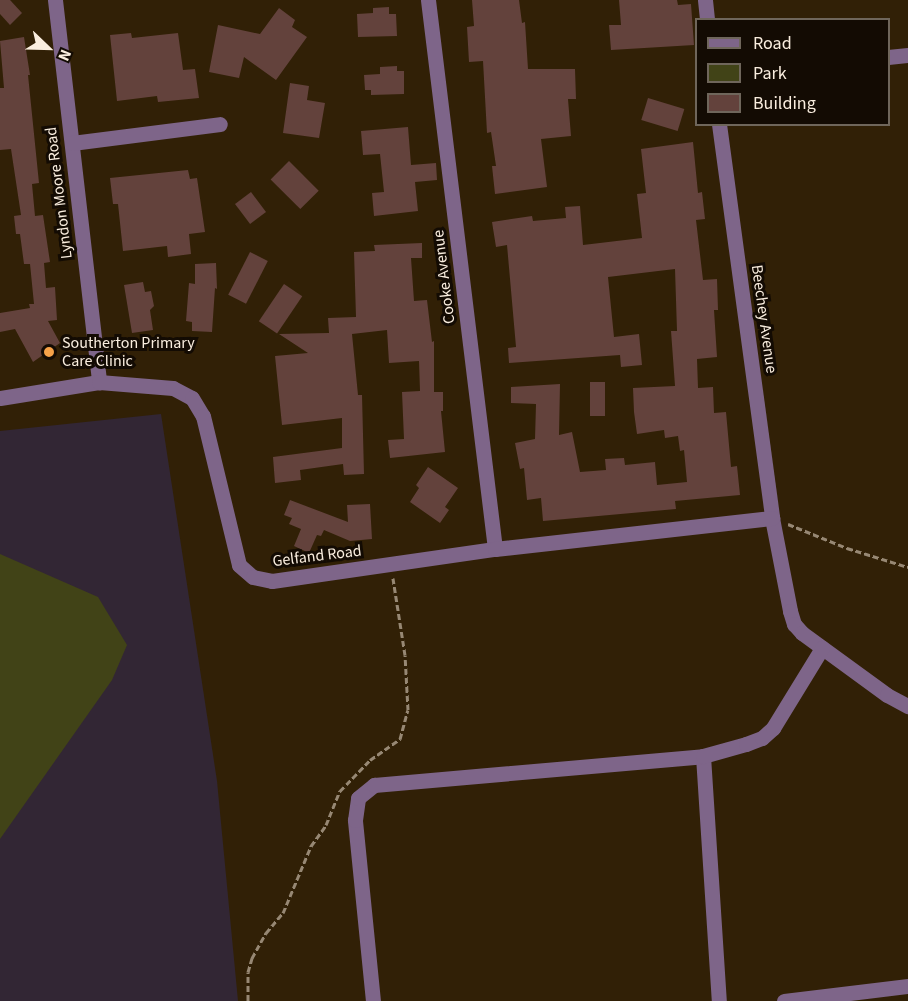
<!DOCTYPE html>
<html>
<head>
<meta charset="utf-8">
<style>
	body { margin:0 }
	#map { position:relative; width:908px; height:1001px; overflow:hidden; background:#312006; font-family:"Source Sans 3",sans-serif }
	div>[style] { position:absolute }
	.education>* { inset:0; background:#322634 }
	.green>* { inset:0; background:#414317 }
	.building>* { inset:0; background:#63423c; transform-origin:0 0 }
	.path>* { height:3px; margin-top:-1.5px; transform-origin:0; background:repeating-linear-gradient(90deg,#978874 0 6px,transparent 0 9px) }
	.street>* { height:15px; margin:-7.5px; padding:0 7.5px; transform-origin:7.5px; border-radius:7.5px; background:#7e6589 }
	.dots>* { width:16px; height:16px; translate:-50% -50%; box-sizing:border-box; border:3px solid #130b03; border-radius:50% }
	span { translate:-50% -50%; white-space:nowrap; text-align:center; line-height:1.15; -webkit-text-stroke:6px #130b03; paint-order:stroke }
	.street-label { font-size:16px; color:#faeedf }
	.poi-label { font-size:16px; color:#faeedf }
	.left { translate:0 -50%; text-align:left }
	.legend { position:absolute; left:695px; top:18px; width:195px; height:108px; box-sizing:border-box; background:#130b03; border:2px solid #6f665b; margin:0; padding:8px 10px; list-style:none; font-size:18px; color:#faeedf }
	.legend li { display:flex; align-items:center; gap:12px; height:30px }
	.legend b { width:30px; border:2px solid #6f665b }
	.north { position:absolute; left:18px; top:18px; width:60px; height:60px; -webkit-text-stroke:4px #130b03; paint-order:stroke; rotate:113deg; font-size:16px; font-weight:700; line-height:24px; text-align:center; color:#faeedf }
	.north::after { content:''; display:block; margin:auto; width:21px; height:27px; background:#faeedf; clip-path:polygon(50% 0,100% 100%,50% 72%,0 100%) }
</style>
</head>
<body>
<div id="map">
	<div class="education">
		<i style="clip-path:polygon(161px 414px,217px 781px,238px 1001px,0 1001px,0 431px)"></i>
	</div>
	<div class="green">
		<i style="clip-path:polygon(0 554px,98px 597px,127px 645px,112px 680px,0 839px)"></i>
	</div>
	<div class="building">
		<i style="clip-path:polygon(0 0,10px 0,22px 13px,10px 25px,0 14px)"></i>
		<i style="clip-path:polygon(472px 0,519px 0,522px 23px,525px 22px,528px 69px,575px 69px,576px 99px,568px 99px,571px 136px,541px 139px,547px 187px,495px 194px,492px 166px,496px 166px,491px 132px,487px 133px,483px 61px,469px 62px,467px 27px,474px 26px)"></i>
		<i style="clip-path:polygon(619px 0,677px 0,678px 5px,691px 4px,694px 45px,611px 50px,609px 25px,621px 25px)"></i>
		<i style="clip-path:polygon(389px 7px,389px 14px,396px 14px,397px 36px,358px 37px,357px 14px,373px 13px,373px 8px)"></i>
		<i style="clip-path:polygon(279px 8px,295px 20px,292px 27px,307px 37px,276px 80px,244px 57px,239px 78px,209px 72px,218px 25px,260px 34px)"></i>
		<i style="clip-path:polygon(131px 33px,132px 38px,178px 33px,183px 70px,195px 69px,199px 98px,158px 102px,157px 96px,117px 101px,110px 35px)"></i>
		<i style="clip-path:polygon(24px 37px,30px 75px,28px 75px,39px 183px,32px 184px,35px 216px,43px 215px,50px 262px,44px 263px,46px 288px,55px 287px,57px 320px,48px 321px,60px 343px,33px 362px,15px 329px,0 332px,0 313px,30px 308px,29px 304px,34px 304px,30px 264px,24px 264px,20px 234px,16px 234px,14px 216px,21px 215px,11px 149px,0 150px,0 88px,4px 88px,0 41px)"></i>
		<i style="clip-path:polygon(397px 66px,397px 71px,404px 71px,404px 94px,371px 95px,371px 90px,365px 90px,364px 75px,380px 74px,380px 67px)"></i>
		<i style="clip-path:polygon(290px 83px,309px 86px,307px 100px,325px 103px,319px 138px,283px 133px)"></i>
		<i style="left:648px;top:98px;width:38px;height:23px;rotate:17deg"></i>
		<i style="clip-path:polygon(408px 127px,411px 165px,436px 163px,437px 180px,415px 182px,418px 211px,374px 216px,372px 193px,384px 192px,380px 154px,363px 155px,361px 131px)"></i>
		<i style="clip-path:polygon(693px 142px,698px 193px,702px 192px,705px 219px,696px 220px,703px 280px,717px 279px,718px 310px,714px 310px,717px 357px,697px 359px,698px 388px,713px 387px,714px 413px,726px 412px,731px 467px,737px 466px,740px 495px,675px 501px,676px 509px,543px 521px,541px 498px,527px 500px,524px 468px,520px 469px,515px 443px,535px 439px,536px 404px,511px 403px,511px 387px,560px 384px,559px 435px,572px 432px,580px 472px,606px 470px,605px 459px,624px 458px,625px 465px,655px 462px,657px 485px,687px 482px,684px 450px,680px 451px,678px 436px,665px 438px,664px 430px,637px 434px,634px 412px,633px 388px,675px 386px,671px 331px,677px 331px,675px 269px,608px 277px,614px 337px,639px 334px,642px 365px,621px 367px,620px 355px,509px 363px,508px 348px,516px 347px,507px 245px,496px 247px,492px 222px,532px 216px,533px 221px,566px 218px,565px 207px,580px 206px,583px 245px,642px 238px,637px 194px,646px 193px,641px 149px)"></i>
		<i style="left:289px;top:161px;width:42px;height:26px;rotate:45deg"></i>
		<i style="clip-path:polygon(188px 170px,190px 179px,197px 178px,205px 232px,189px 234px,191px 254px,168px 257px,167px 246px,123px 251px,118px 204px,113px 204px,110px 178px)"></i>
		<i style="left:251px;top:192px;width:25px;height:20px;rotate:53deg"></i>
		<i style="clip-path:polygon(422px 243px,422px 258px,411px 258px,414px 301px,427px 300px,432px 342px,434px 341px,434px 392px,443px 392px,443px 411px,441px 411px,445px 452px,390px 458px,388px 440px,404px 439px,402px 392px,420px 391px,419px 361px,389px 363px,387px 330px,352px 334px,358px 395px,362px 395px,364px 474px,344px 475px,343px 464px,300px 470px,301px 480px,275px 483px,273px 457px,342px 448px,342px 418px,282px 425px,275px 356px,308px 353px,279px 334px,329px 333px,328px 318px,356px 317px,354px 252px,375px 251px,374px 245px)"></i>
		<i style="left:250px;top:252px;width:20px;height:48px;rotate:27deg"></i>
		<i style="clip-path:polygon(216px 263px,217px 289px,215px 288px,212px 332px,192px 331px,192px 322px,186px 321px,189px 283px,195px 284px,195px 264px)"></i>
		<i style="clip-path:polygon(143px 282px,145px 292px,151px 291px,154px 306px,150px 310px,153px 330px,132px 333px,124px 285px)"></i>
		<i style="left:284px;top:284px;width:22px;height:45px;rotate:34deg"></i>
		<i style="left:590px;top:382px;width:15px;height:34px"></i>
		<i style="clip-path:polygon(428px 467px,458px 488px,445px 507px,449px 510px,440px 523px,410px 502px,419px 488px,416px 485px)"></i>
		<i style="clip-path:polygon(290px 500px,348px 522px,347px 505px,370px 504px,372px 539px,350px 541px,324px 530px,321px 536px,317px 535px,309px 553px,294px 546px,301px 529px,289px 524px,292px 518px,284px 515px)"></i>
	</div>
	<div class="path">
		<i style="left:788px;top:524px;width:64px;rotate:22.1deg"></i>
		<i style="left:847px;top:548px;width:64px;rotate:17.3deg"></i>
		<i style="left:248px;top:1001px;width:29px;rotate:-90deg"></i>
		<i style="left:248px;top:972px;width:15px;rotate:-74deg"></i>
		<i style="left:252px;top:958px;width:29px;rotate:-61deg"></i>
		<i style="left:266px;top:933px;width:26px;rotate:-50deg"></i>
		<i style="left:283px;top:913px;width:73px;rotate:-67.3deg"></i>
		<i style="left:311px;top:846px;width:26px;rotate:-54deg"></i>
		<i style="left:326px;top:825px;width:37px;rotate:-68deg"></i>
		<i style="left:340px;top:791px;width:43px;rotate:-45.9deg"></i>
		<i style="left:370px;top:760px;width:37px;rotate:-35deg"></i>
		<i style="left:400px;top:739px;width:30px;rotate:-75deg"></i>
		<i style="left:408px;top:710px;width:55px;rotate:-93.1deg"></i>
		<i style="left:405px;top:655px;width:78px;rotate:-98.9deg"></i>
	</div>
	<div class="street">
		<i style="left:55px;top:0;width:385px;rotate:83.4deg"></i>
		<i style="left:428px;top:0;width:553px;rotate:83.04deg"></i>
		<i style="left:705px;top:0;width:20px;rotate:84deg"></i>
		<i style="left:888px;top:57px;width:20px;rotate:-6deg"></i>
		<i style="left:719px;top:124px;width:398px;rotate:82.3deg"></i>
		<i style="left:772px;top:518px;width:95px;rotate:79deg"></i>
		<i style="left:790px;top:611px;width:14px;rotate:73deg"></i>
		<i style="left:794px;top:624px;width:12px;rotate:48deg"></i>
		<i style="left:802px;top:633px;width:105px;rotate:36.1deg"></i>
		<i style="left:887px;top:695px;width:24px;rotate:28deg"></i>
		<i style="left:72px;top:143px;width:149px;rotate:-7.3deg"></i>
		<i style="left:0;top:398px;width:100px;rotate:-9.2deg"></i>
		<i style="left:99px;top:382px;width:74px;rotate:4.6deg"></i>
		<i style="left:173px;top:388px;width:21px;rotate:28deg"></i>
		<i style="left:192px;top:398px;width:21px;rotate:59deg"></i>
		<i style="left:203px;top:416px;width:153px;rotate:76.4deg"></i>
		<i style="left:239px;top:565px;width:18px;rotate:41deg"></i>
		<i style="left:253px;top:577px;width:19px;rotate:12deg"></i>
		<i style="left:272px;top:581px;width:225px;rotate:-8.2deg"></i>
		<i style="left:495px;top:549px;width:279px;rotate:-6.4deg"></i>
		<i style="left:703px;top:756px;width:246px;rotate:86.3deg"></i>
		<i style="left:373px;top:1001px;width:182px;rotate:-95.7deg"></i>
		<i style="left:355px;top:820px;width:22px;rotate:-82deg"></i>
		<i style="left:358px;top:798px;width:21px;rotate:-39deg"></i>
		<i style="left:374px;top:785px;width:330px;rotate:-5deg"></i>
		<i style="left:703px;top:756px;width:45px;rotate:-15.6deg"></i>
		<i style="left:746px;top:744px;width:17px;rotate:-21deg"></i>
		<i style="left:762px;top:738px;width:15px;rotate:-42deg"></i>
		<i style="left:773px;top:728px;width:94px;rotate:-58.5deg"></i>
		<i style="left:784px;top:1001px;width:125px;rotate:-6.9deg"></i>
	</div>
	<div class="dots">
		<i style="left:49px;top:352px;background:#f6a248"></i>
	</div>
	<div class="street-label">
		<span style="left:59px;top:193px;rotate:-97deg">Lyndon Moore Road</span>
		<span style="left:444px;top:277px;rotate:-97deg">Cooke Avenue</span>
		<span style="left:764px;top:319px;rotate:82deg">Beechey Avenue</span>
		<span style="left:317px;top:556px;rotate:-7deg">Gelfand Road</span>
	</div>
	<div class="poi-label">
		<span class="left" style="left:62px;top:352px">Southerton Primary<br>Care Clinic</span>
	</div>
	<ul class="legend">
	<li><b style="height:8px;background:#7e6589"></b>Road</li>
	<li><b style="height:16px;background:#414317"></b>Park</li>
	<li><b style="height:16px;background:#63423c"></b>Building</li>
	</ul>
	<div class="north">N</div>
</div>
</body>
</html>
